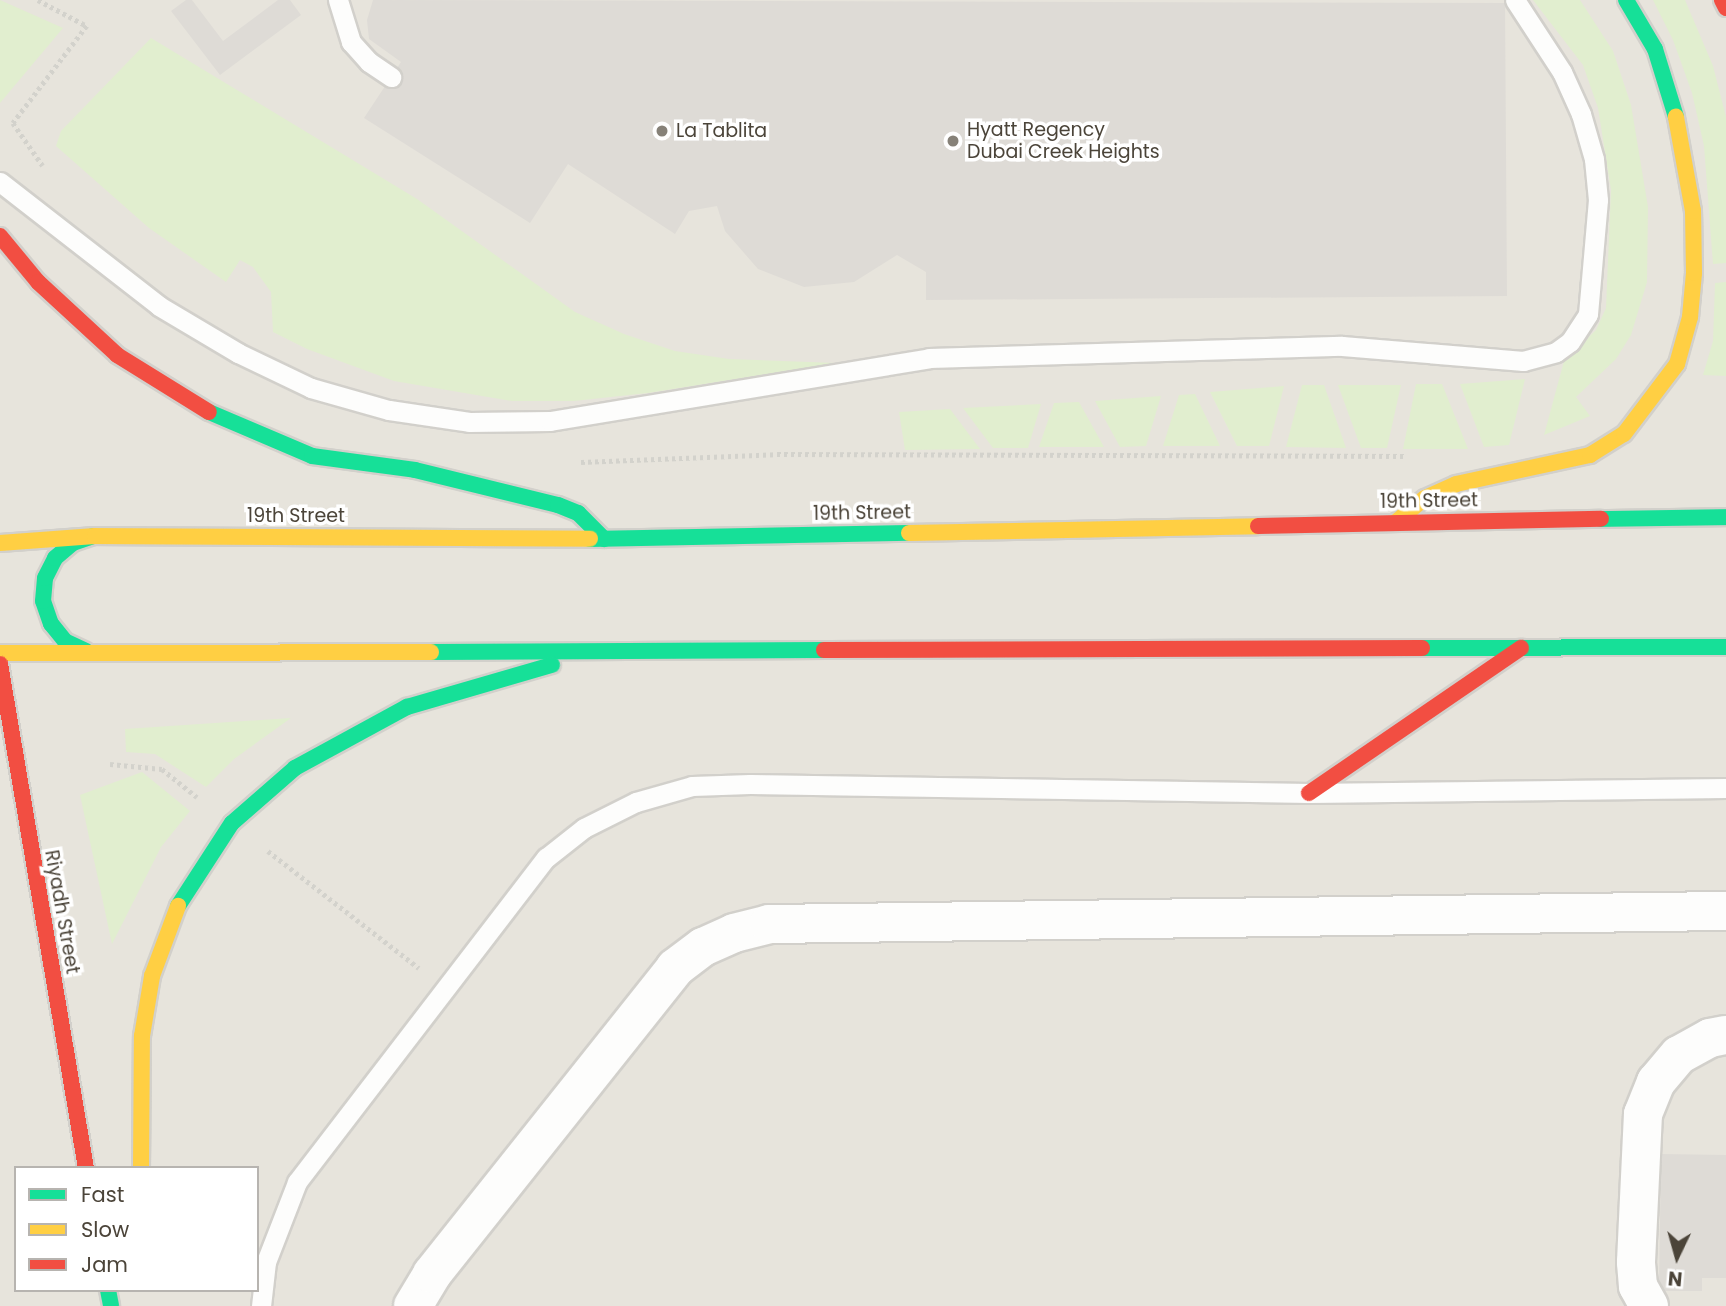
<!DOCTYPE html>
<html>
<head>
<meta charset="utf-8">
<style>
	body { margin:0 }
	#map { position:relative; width:1726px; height:1306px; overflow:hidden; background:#f4f2ee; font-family:Poppins,sans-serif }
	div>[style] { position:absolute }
	.residential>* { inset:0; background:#e7e4dc }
	.green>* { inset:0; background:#e1eecf }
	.building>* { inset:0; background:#dedbd6 }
	.path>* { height:4.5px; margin-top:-2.25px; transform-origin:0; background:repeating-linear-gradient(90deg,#d3d2cc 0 3.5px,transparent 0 7px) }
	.roads { filter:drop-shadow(2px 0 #d2d0cb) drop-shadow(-2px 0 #d2d0cb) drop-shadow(0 2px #d2d0cb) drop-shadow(0 -2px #d2d0cb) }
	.lane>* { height:19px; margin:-9.5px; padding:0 9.5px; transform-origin:9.5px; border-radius:9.5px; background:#fdfdfc }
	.street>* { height:38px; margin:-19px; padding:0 19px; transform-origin:19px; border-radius:19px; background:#fdfdfc }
	.fast>* { height:16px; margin:-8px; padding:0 8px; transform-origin:8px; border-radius:8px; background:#16e098 }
	.slow>* { height:16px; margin:-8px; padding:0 8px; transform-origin:8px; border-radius:8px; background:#ffcf43 }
	.jam>* { height:16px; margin:-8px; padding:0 8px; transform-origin:8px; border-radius:8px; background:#f24e42 }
	.dots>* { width:19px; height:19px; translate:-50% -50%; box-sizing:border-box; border:4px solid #fff; border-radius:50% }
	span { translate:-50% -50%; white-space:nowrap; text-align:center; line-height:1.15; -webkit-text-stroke:7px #fff; paint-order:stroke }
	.poi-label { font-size:19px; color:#4b4439 }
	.left { translate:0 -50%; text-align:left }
	.street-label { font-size:19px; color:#4b4439 }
	.legend { position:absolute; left:14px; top:1166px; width:245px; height:126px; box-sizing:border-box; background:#fff; border:2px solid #b7b4b0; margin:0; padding:9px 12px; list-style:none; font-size:21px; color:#4b4439 }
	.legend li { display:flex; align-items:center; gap:14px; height:35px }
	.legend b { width:35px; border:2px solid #b7b4b0 }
	.north { position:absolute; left:1642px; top:1222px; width:70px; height:70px; -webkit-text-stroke:5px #fff; paint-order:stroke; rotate:185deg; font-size:19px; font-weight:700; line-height:28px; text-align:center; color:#4b4439 }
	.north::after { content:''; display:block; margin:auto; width:24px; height:32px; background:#4b4439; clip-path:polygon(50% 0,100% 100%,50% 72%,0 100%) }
</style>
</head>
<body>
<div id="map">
	<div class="residential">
		<i style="clip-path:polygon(evenodd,0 0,1726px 0,1726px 1306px,0 1306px,0 0,16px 1168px,257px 1168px,257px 1290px,16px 1290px,16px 1168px)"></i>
	</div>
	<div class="green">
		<i style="clip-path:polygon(0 0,63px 28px,0 103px)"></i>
		<i style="clip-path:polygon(1533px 0,1580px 0,1613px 51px,1631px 105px,1648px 207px,1647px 282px,1631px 335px,1616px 359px,1576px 397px,1590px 416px,1544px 435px,1564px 361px,1596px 330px,1606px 308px,1611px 190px,1598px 108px,1583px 65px)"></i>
		<i style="clip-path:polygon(1653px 0,1685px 0,1713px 66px,1726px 117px,1726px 263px,1713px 264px,1704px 146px,1692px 93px,1673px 40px)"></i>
		<i style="clip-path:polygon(151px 38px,417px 199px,575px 312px,624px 334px,675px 351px,729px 359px,837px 363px,648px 393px,574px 401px,512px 401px,394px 381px,307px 349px,273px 332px,271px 292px,253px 267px,240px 260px,226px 282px,149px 228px,56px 146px,61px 131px)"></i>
		<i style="clip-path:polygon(1726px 282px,1726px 376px,1703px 375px,1713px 341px,1715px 283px)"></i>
		<i style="clip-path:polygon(1525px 379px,1509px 445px,1484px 447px,1460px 384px)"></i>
		<i style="clip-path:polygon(1416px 384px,1442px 384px,1468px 449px,1403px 449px)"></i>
		<i style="clip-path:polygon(1302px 385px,1324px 385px,1346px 448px,1286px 447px)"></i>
		<i style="clip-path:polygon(1338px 385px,1401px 385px,1387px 448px,1361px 448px)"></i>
		<i style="clip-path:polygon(1284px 386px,1269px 446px,1237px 446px,1210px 392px)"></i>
		<i style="clip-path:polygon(1195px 394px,1220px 446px,1163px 446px,1179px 395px)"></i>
		<i style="clip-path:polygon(1161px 396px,1146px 446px,1120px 447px,1095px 401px)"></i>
		<i style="clip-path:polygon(1079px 402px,1104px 447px,1039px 447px,1054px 403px)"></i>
		<i style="clip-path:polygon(1041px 404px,1028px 448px,993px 448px,963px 408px)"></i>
		<i style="clip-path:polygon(950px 409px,980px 449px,905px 450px,899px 412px)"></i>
		<i style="clip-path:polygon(291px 718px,234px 759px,206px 787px,155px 754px,126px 752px,125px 729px)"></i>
		<i style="clip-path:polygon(142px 772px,190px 811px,161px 847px,112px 944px,80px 795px)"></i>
	</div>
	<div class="building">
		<i style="clip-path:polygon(186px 0,192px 0,223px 41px,278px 0,290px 0,301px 15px,220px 75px,171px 11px)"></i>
		<i style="clip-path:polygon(373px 0,1505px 3px,1507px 296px,926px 300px,926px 272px,897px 255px,854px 282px,804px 287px,758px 269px,725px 231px,717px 206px,689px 211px,675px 234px,568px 164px,530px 223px,364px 118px,401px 62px,369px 39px,367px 20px)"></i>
		<i style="clip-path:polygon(1661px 1154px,1726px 1155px,1726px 1278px,1702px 1278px,1702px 1291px,1659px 1291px)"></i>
	</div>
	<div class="path">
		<i style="left:38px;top:0;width:55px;rotate:28deg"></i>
		<i style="left:87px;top:26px;width:122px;rotate:127.3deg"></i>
		<i style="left:13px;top:123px;width:52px;rotate:55.1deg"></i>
		<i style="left:581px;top:462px;width:196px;rotate:-2.3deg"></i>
		<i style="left:777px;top:454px;width:628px;rotate:0.18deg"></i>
		<i style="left:110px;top:764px;width:52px;rotate:5.5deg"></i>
		<i style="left:162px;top:769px;width:45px;rotate:38.7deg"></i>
		<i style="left:268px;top:851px;width:191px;rotate:37.8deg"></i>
	</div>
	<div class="roads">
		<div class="lane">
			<i style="left:338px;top:0;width:44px;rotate:72.8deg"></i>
			<i style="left:351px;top:42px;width:27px;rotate:48deg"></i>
			<i style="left:369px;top:62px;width:27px;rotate:34deg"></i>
			<i style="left:0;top:182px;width:202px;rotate:37.9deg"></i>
			<i style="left:159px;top:306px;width:92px;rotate:30.7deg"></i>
			<i style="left:238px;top:353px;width:81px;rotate:25.6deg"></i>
			<i style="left:311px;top:388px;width:81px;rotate:15.8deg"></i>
			<i style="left:389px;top:410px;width:81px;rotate:8.5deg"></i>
			<i style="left:469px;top:422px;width:81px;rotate:-0.7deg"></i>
			<i style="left:550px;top:421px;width:384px;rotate:-9.4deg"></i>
			<i style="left:929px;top:358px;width:413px;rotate:-1.7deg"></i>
			<i style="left:1342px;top:346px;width:182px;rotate:4.7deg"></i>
			<i style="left:1523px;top:361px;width:34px;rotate:-15deg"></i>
			<i style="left:1556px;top:352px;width:17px;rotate:-36deg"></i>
			<i style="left:1570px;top:342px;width:33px;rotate:-57deg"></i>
			<i style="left:1588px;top:314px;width:114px;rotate:-85deg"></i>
			<i style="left:1598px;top:200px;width:41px;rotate:-95.6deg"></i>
			<i style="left:1594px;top:159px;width:47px;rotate:-106.1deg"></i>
			<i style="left:1581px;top:114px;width:46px;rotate:-114.3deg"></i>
			<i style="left:1562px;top:72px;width:86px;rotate:-123.1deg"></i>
			<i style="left:261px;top:1306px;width:44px;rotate:-83.5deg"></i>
			<i style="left:266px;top:1262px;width:86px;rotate:-68.8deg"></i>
			<i style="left:297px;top:1182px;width:409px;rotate:-52.5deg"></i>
			<i style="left:546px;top:858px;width:48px;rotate:-38.3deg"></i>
			<i style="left:584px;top:828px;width:58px;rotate:-26.6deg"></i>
			<i style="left:636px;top:802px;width:58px;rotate:-15.9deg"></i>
			<i style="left:692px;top:786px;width:58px;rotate:-2deg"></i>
			<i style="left:750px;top:784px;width:559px;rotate:0.92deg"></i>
			<i style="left:1309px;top:793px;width:417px;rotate:-0.7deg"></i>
		</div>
		<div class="street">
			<i style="left:413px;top:1306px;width:37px;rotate:-59deg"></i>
			<i style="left:432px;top:1274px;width:391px;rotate:-51.5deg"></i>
			<i style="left:675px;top:968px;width:35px;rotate:-37deg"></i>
			<i style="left:703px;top:947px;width:34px;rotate:-24deg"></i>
			<i style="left:734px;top:933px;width:36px;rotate:-14deg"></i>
			<i style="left:769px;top:924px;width:957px;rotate:-0.78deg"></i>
			<i style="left:1649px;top:1306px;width:23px;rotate:-119deg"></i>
			<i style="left:1638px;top:1286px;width:24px;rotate:-95deg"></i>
			<i style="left:1636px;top:1262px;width:148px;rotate:-87.3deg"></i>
			<i style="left:1643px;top:1114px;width:35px;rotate:-68deg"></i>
			<i style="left:1656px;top:1082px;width:35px;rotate:-50deg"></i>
			<i style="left:1679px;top:1055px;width:35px;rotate:-29deg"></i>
			<i style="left:1710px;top:1038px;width:16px;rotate:-11deg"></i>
		</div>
		<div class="fast">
			<i style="left:1626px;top:0;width:57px;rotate:59.4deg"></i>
			<i style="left:1655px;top:49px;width:71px;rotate:72.8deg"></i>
			<i style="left:209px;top:412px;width:112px;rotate:23.1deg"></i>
			<i style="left:312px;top:456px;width:104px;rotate:7.7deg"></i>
			<i style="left:415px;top:470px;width:147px;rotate:13.8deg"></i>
			<i style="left:558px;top:505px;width:22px;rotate:22deg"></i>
			<i style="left:578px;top:513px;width:37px;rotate:45deg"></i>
			<i style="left:1601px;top:519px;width:125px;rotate:-0.9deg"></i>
			<i style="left:590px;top:539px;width:319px;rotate:-1.1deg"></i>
			<i style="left:1422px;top:648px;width:304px;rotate:-0.2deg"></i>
			<i style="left:86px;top:651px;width:23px;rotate:-155deg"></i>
			<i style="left:65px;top:641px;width:22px;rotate:-129deg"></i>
			<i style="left:51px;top:624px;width:24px;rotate:-109deg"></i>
			<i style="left:43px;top:601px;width:23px;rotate:-85deg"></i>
			<i style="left:45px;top:578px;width:22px;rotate:-63deg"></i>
			<i style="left:55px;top:558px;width:23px;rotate:-40deg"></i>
			<i style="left:73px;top:543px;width:21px;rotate:-19deg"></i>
			<i style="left:431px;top:652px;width:393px;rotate:-0.3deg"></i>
			<i style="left:178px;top:906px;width:99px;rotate:-57deg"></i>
			<i style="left:232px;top:823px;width:84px;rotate:-41.1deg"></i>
			<i style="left:295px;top:768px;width:128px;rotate:-28.6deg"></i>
			<i style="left:407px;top:707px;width:151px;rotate:-16.2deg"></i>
			<i style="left:108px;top:1290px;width:16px;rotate:79deg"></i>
		</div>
		<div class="slow">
			<i style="left:1395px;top:523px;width:39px;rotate:-40deg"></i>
			<i style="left:1425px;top:498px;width:34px;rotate:-24deg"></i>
			<i style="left:1456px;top:484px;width:137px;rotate:-12.2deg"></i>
			<i style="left:1590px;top:455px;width:40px;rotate:-32deg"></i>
			<i style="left:1624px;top:434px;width:88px;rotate:-52.9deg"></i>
			<i style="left:1677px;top:364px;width:49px;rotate:-74.5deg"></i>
			<i style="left:1690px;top:317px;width:44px;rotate:-84.8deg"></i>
			<i style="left:1694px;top:273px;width:62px;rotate:-90.9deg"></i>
			<i style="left:1693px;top:211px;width:96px;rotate:-100.3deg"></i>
			<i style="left:909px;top:533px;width:349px;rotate:-1.1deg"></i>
			<i style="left:0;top:543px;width:95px;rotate:-4.2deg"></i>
			<i style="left:95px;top:536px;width:495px;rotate:0.3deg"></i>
			<i style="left:0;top:653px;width:431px;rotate:-0.1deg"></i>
			<i style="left:141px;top:1168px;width:132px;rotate:-89.6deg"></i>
			<i style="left:142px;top:1036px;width:61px;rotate:-80.5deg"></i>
			<i style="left:152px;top:976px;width:75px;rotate:-69.6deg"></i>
		</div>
		<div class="jam">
			<i style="left:1722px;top:0;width:9px;rotate:63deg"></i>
			<i style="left:0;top:236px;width:60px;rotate:50.4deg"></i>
			<i style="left:38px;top:282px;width:108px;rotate:42.7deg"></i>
			<i style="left:117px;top:355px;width:108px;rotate:31.8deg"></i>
			<i style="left:1258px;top:526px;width:343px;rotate:-1.2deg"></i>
			<i style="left:824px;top:650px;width:598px;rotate:-0.19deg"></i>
			<i style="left:0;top:664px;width:511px;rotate:80.32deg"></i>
			<i style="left:1309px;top:793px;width:257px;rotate:-34.4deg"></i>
		</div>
	</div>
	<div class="dots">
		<i style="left:662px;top:131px;background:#868178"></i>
		<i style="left:953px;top:141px;background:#868178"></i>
	</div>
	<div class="poi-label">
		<span class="left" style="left:967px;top:141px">Hyatt Regency<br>Dubai Creek Heights</span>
		<span class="left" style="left:676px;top:131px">La Tablita</span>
	</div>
	<div class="street-label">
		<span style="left:1429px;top:501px;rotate:-1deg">19th Street</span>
		<span style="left:862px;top:513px;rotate:-1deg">19th Street</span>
		<span style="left:296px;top:516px">19th Street</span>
		<span style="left:62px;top:912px;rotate:80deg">Riyadh Street</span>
	</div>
	<ul class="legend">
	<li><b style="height:9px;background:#16e098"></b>Fast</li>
	<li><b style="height:9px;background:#ffcf43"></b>Slow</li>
	<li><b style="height:9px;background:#f24e42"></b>Jam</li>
	</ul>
	<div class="north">N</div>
</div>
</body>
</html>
